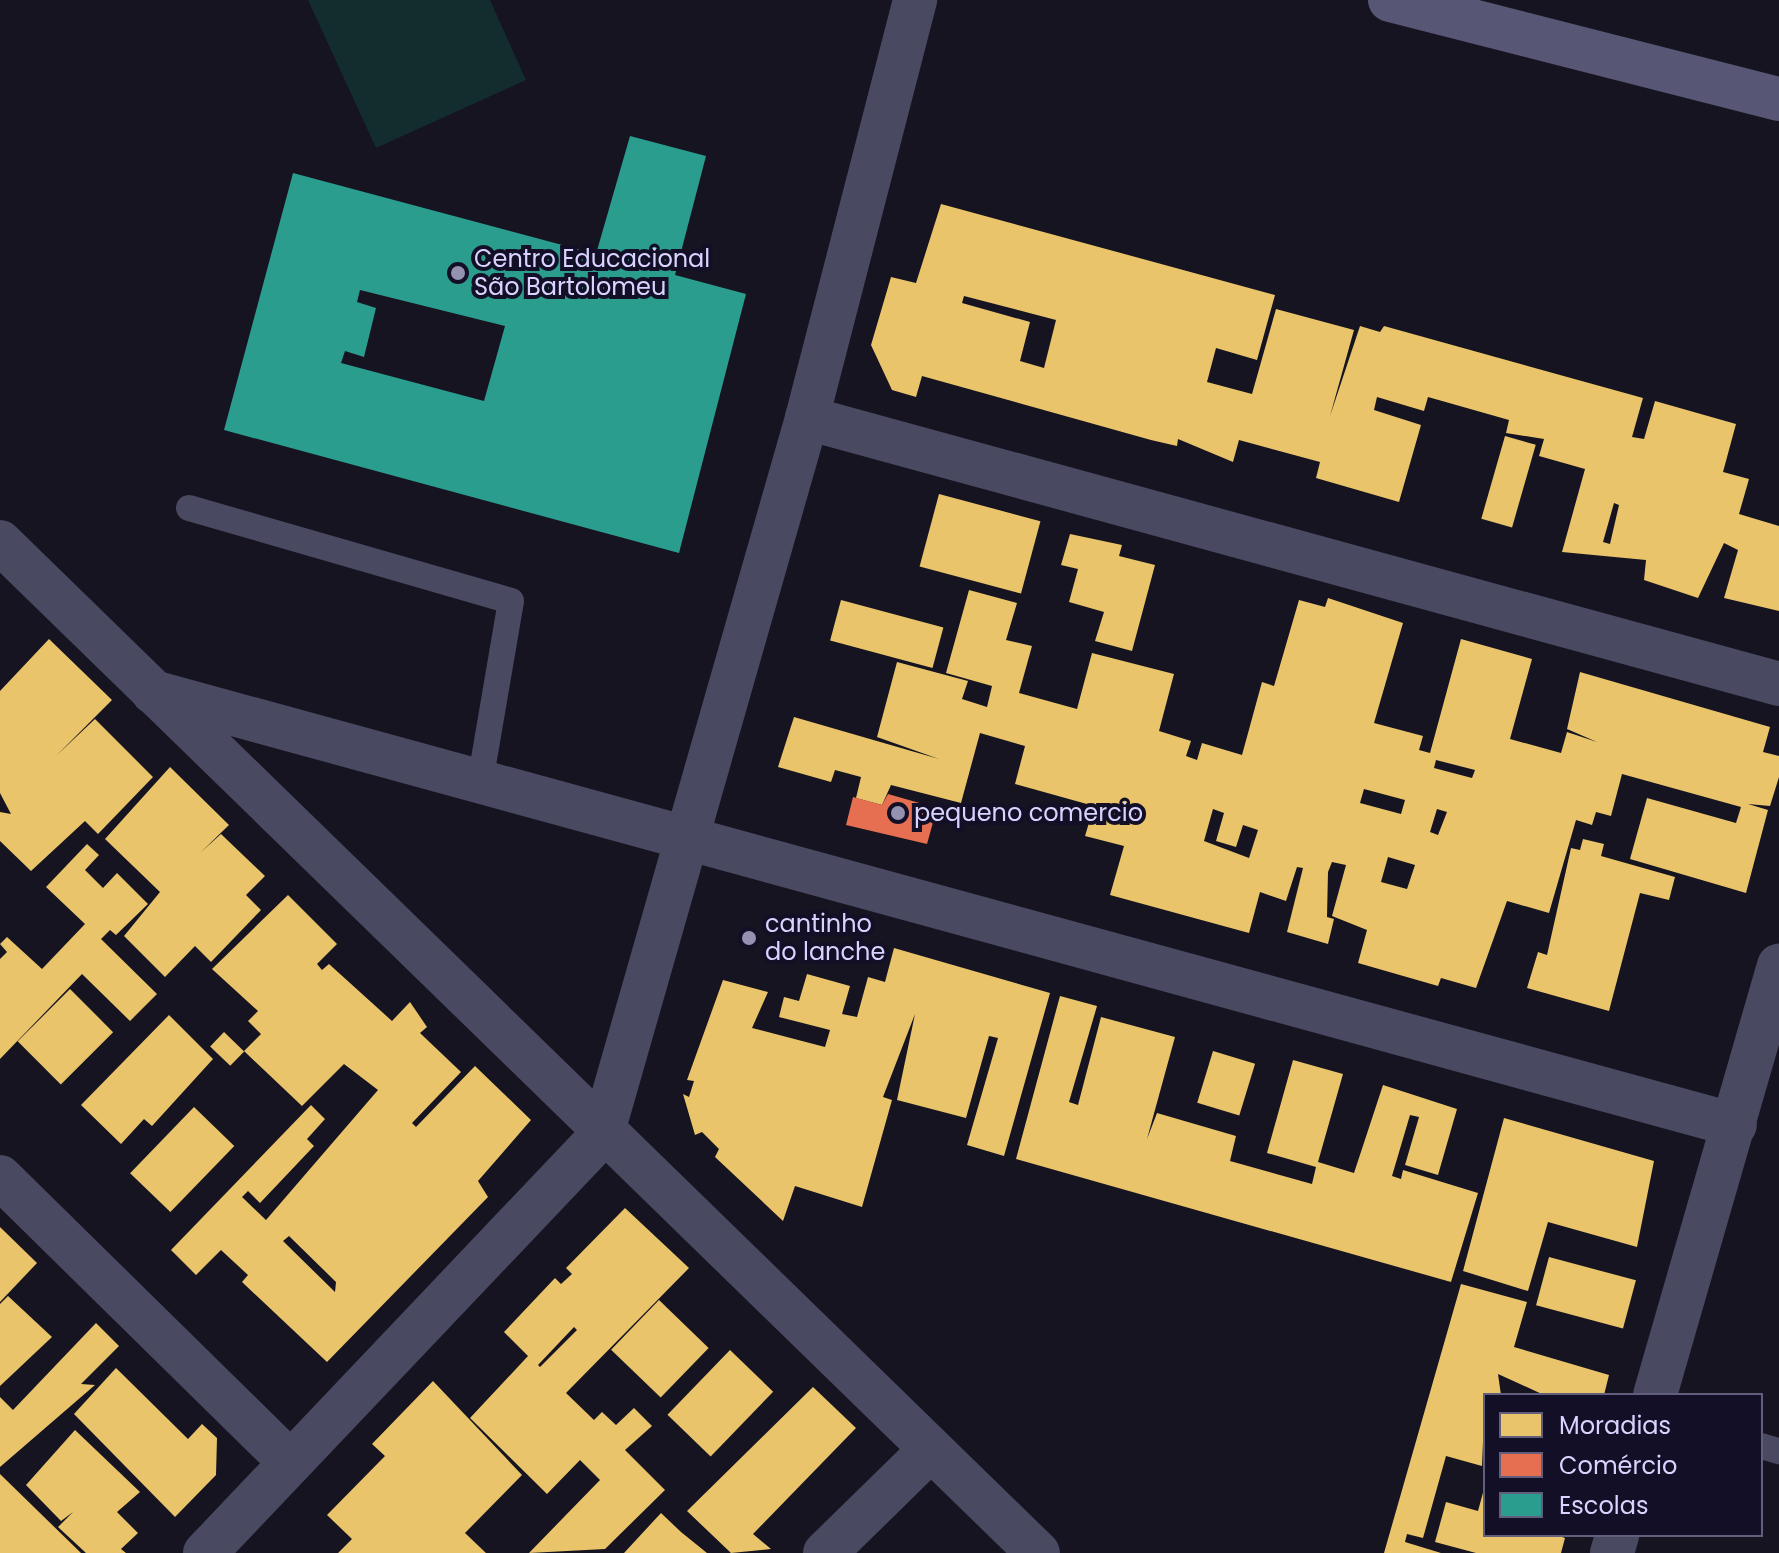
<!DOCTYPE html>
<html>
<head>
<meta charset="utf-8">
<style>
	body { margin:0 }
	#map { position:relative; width:1779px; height:1553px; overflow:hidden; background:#161421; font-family:Poppins,sans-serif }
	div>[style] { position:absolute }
	.green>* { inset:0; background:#132c2d }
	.homes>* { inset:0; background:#e9c46a; transform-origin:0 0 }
	.shops>* { inset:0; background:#e76f51 }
	.schools>* { inset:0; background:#2a9d8f }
	.lane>* { height:26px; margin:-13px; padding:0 13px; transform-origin:13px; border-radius:13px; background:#4a4962 }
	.street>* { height:44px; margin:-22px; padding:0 22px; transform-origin:22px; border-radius:22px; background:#4a4962 }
	.secondary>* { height:44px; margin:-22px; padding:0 22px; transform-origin:22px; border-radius:22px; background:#575674 }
	.dots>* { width:22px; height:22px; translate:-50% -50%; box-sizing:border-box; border:4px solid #130f26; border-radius:50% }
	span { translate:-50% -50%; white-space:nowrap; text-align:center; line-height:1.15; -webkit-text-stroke:8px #130f26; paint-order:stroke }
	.poi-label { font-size:24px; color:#d9d4ff }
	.left { translate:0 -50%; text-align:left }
	.legend { position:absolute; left:1483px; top:1393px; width:280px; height:144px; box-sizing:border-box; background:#130f26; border:2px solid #625e7d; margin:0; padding:10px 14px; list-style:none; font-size:24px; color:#d9d4ff }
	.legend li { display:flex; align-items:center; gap:16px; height:40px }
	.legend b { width:40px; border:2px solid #625e7d }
</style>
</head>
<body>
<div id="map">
	<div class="green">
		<i style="clip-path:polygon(308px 0,490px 0,526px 80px,376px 148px)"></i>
	</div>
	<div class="homes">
		<i style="clip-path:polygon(evenodd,941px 204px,1275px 295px,1257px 360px,1216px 348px,1207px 382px,1252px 394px,1276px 309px,1354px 330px,1330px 416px,1360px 326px,1380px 332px,1384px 326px,1643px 398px,1632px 437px,1644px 439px,1655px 401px,1736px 424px,1723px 472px,1749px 479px,1739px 514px,1779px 526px,1779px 611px,1724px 598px,1738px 550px,1724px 543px,1698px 598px,1644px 580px,1646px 560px,1562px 552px,1585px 469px,1539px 456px,1544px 439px,1506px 433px,1509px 420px,1428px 397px,1424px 411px,1377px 397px,1374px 410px,1421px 425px,1399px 502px,1316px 478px,1320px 462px,1239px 440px,1233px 462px,1178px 439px,1177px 446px,1151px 440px,922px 376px,916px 397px,892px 390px,871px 345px,891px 277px,916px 283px,941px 204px,964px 296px,1056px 320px,1044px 368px,1020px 361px,1030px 322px,962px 303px,964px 296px,941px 204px,1614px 503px,1619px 505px,1610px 544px,1603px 542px,1614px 503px)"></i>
		<i style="left:1505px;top:436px;width:32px;height:86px;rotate:16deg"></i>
		<i style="left:939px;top:494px;width:105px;height:75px;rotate:15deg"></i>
		<i style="clip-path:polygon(1070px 534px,1122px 545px,1119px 556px,1155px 565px,1132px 651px,1095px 641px,1104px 612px,1069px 602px,1078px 569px,1061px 565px)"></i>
		<i style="clip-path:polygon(evenodd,969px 590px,1017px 603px,1006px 640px,1032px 646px,1019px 693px,1077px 709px,1092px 653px,1174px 674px,1159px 731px,1191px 741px,1186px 756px,1197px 760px,1202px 743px,1242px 755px,1262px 682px,1274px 686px,1299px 600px,1325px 607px,1328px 598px,1403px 623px,1374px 723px,1423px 736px,1419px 750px,1430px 753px,1461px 639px,1532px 659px,1510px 739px,1561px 753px,1567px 732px,1597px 742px,1567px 729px,1580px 672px,1770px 727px,1763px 752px,1779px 756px,1779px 777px,1770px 806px,1748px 804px,1768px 810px,1746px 893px,1630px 859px,1647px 798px,1736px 823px,1741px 807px,1622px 774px,1611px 816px,1596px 812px,1592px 825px,1576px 820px,1549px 913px,1507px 901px,1476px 988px,1441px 978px,1438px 986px,1358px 963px,1367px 930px,1332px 916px,1346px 865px,1332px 862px,1328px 872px,1327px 917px,1334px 919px,1328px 944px,1287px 932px,1303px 868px,1297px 867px,1286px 901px,1260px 892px,1249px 933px,1110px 895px,1124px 846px,1085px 836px,1094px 806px,1015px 784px,1025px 746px,980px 733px,961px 803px,891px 785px,882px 805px,856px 798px,861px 777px,835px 770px,831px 782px,778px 767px,794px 717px,939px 759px,877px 737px,897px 662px,968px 681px,962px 699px,987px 707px,992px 686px,946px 673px,969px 590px,1436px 760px,1475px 770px,1472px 778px,1434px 768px,1436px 760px,969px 590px,1364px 789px,1405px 800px,1401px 814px,1360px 803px,1364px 789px,969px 590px,1213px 809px,1224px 813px,1216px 841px,1236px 847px,1243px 825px,1258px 830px,1249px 858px,1204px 841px,1213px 809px,969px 590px,1437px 809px,1447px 812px,1438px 835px,1430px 832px,1437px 809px,969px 590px,1388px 857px,1415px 865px,1407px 889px,1381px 882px,1388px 857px)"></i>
		<i style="left:841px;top:600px;width:106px;height:42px;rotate:15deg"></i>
		<i style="clip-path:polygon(49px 639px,112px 700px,56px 756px,95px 719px,153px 777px,98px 834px,85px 821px,31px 871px,0 841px,0 812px,11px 814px,0 793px,0 691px)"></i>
		<i style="clip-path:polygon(170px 767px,229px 825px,200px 853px,221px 834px,265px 876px,246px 895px,261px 910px,211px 962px,195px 946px,165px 977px,124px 936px,160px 892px,105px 839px)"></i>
		<i style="clip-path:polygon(1583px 839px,1604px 844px,1601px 856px,1675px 877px,1669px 900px,1640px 893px,1609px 1011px,1527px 988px,1538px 952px,1547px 955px,1571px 848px,1580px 850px)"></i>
		<i style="clip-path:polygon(87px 844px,99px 855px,85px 870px,103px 888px,117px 873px,148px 904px,116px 935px,110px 930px,101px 939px,157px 994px,130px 1021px,82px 974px,0 1059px,0 959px,7px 952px,0 944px,7px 937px,42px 969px,85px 924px,46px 887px)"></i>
		<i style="clip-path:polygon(evenodd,288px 895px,337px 944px,317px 964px,322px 970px,329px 964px,392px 1021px,410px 1002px,427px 1027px,420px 1033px,461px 1072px,412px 1123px,416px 1127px,475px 1066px,531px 1120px,478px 1181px,488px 1197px,327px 1362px,242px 1282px,248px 1275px,221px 1250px,196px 1275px,171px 1250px,311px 1105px,325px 1119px,307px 1139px,314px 1146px,260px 1203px,248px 1191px,242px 1197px,266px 1220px,378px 1090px,344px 1064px,302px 1106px,244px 1051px,261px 1034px,248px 1021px,258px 1011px,212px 969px,288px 895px,289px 1236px,336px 1282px,335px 1292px,283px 1241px,289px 1236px)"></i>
		<i style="clip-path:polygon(894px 948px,1050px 993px,1004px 1156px,967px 1145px,998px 1038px,989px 1036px,966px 1118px,897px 1100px,915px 1014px,883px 1097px,892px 1100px,862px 1207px,795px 1186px,783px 1221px,715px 1157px,719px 1149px,702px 1132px,695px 1135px,683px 1094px,689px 1097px,694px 1081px,687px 1080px,723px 980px,768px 992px,752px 1028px,825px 1047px,830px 1030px,779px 1017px,784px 997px,799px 1001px,807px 974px,850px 986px,842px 1014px,857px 1017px,868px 977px,885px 982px)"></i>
		<i style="left:70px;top:989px;width:61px;height:74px;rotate:45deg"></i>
		<i style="clip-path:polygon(1060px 996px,1097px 1006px,1069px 1102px,1078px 1105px,1101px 1017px,1175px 1037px,1147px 1139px,1157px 1113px,1236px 1136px,1230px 1161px,1312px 1184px,1316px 1167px,1267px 1153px,1293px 1060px,1343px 1074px,1318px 1162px,1354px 1173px,1383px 1085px,1457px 1109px,1438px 1175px,1405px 1165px,1419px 1117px,1410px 1115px,1392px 1176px,1401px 1179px,1403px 1170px,1478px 1193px,1451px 1282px,1016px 1159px)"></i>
		<i style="clip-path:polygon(169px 1015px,213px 1059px,152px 1126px,144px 1119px,121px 1144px,81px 1105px)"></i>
		<i style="left:224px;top:1032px;width:28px;height:20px;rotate:44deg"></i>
		<i style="left:1213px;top:1051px;width:44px;height:54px;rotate:17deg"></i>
		<i style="left:194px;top:1107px;width:56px;height:92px;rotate:44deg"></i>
		<i style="clip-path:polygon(1504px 1118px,1654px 1161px,1637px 1247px,1548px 1222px,1528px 1291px,1463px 1271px)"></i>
		<i style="clip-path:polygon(evenodd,625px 1208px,689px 1268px,566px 1393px,594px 1420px,602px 1412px,616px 1425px,634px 1408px,652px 1426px,625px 1450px,665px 1490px,605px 1549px,529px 1553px,600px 1480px,580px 1460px,547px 1494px,470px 1418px,528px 1356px,504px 1332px,555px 1278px,561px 1284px,572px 1274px,566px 1268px,625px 1208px,574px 1327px,577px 1330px,540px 1367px,538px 1365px,574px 1327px)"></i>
		<i style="clip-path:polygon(0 1227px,37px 1263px,0 1302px)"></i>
		<i style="left:1549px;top:1257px;width:90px;height:50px;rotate:15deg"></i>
		<i style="clip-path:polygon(1461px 1284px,1527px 1302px,1514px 1347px,1609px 1375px,1604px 1395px,1544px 1395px,1498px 1374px,1501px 1395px,1485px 1395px,1482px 1466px,1446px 1456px,1423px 1538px,1407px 1534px,1405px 1542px,1441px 1553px,1384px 1553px)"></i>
		<i style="clip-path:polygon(8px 1296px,52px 1337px,0 1386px,0 1304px)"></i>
		<i style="left:659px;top:1300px;width:69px;height:69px;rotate:44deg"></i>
		<i style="clip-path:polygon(96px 1323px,119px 1346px,81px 1384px,95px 1385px,0 1467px,0 1397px,13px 1410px)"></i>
		<i style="left:730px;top:1350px;width:60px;height:90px;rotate:44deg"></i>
		<i style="clip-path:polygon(116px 1368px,188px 1439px,202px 1424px,217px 1438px,216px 1475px,175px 1517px,74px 1414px)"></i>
		<i style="clip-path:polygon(433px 1381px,522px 1475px,465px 1533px,486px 1553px,338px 1553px,352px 1539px,327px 1515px,385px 1456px,372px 1444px)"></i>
		<i style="clip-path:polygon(813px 1387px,856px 1428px,753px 1534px,771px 1549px,731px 1553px,687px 1511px)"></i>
		<i style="clip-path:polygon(75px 1430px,140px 1492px,117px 1512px,138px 1533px,121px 1549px,126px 1553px,86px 1553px,58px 1527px,73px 1512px,61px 1521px,26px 1485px)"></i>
		<i style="clip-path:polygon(0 1474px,81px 1553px,0 1553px)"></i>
		<i style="clip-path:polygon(1484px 1489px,1485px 1535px,1556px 1535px,1565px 1538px,1561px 1553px,1476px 1553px,1435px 1542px,1446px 1502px,1478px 1511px)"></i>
		<i style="clip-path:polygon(661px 1513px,681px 1532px,707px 1553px,624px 1553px)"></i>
	</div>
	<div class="shops">
		<i style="clip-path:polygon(888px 794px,937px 808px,927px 844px,846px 825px,853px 797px,882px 805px)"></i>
	</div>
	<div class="schools">
		<i style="clip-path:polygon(evenodd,630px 136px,706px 156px,675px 275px,746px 294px,679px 553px,224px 430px,293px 173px,596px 254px,630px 136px,360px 290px,505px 326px,484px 401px,341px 363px,345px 351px,364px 357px,376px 308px,357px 302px,360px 290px)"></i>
	</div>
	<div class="lane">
		<i style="left:189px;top:508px;width:335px;rotate:16.1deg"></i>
		<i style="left:511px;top:601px;width:184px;rotate:99.7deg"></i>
		<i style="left:1761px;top:1446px;width:19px;rotate:16deg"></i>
	</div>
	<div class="street">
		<i style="left:807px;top:418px;width:1008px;rotate:15.3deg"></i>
		<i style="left:0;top:542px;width:1449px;rotate:44.25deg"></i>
		<i style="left:153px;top:692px;width:1640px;rotate:15.31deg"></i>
		<i style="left:0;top:1177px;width:405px;rotate:44.5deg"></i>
		<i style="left:1655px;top:1395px;width:447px;rotate:-73.9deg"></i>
		<i style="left:205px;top:1553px;width:576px;rotate:-46.48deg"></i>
		<i style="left:602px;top:1135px;width:746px;rotate:-74.04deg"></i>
		<i style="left:807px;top:418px;width:432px;rotate:-75.5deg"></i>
		<i style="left:825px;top:1553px;width:147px;rotate:-44.4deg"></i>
		<i style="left:1612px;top:1553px;width:19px;rotate:-74deg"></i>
	</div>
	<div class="secondary">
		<i style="left:1390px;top:0;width:401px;rotate:14.3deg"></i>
	</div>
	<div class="dots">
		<i style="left:458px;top:273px;background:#9591b1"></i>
		<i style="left:898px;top:813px;background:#9591b1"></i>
		<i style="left:749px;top:938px;background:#9591b1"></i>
	</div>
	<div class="poi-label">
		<span class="left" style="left:474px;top:273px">Centro Educacional<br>São Bartolomeu</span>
		<span class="left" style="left:914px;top:813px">pequeno comercio</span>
		<span class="left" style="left:765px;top:938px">cantinho<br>do lanche</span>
	</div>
	<ul class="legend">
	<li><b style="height:22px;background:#e9c46a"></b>Moradias</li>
	<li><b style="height:22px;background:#e76f51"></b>Comércio</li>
	<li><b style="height:22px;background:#2a9d8f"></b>Escolas</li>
	</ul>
</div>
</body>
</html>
